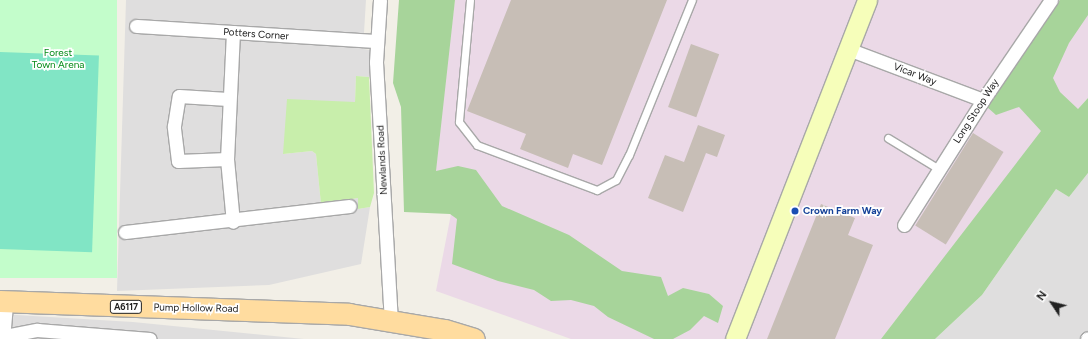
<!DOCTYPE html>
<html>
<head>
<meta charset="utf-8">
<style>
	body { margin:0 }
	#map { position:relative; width:1088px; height:339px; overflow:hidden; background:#f2efe7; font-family:Figtree,sans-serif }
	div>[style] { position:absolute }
	.residential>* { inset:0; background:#dfdede }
	.industrial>* { inset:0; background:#ebd9e7 }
	.grass>* { inset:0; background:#c8eeab }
	.forest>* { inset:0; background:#a7d49a }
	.park>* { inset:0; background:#c3fdcb; transform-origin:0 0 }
	.pitch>* { inset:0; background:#81e5c5; transform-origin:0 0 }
	.building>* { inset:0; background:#c7beb6; transform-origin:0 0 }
	.roads { filter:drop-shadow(1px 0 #a8a8a8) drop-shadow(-1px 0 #a8a8a8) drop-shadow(0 1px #a8a8a8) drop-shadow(0 -1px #a8a8a8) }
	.lane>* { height:7px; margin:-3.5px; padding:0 3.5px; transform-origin:3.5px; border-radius:3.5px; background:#fff }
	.street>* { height:13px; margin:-6.5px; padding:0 6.5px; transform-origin:6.5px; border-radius:6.5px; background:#fff }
	.secondary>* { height:19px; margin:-9.5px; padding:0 9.5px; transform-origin:9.5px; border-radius:9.5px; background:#f6feba }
	.primary>* { height:21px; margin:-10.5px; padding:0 10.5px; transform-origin:10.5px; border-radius:10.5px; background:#ffdc9f }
	.dots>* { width:11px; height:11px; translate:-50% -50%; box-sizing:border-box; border:2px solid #fff; border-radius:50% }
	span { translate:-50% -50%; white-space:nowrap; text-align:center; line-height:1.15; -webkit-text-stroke:3.5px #fff; paint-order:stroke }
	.shield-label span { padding:1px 3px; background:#fff; border:1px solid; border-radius:3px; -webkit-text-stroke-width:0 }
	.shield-label { font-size:9px; color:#212121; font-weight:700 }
	.street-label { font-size:10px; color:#212121 }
	.park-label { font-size:10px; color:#048a18 }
	.transit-label { font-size:10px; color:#164399; font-weight:700 }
	.left { translate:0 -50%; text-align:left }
	.north { position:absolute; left:1032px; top:283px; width:40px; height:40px; -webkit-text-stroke:3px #fff; paint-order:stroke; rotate:305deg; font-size:11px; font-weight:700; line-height:16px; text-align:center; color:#212121 }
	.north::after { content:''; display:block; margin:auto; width:14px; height:18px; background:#212121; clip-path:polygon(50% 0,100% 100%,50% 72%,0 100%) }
</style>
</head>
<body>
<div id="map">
	<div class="residential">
		<i style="clip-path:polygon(126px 0,366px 0,363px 49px,370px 50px,369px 77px,356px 76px,355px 102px,283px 154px,312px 151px,316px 154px,321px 204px,358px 198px,358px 209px,370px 207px,361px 264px,269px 285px,117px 291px)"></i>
		<i style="clip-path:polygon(1088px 173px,1088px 339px,935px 339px,982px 295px,1056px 189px,1069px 197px)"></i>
		<i style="clip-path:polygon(0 314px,133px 322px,304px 339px,0 339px)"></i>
	</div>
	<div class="industrial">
		<i style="clip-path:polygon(455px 0,1088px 0,1088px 98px,929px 277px,881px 339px,571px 339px,436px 291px,451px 214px,435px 171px,435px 157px)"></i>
	</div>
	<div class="grass">
		<i style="clip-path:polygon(356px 76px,369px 77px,374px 193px,370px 207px,358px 209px,358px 198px,321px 204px,316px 154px,312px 151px,283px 154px,287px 99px,355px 102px)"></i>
	</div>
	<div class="forest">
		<i style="clip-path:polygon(399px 0,455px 0,436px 171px,458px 166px,476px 170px,502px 206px,569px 235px,622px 271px,661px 277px,668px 296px,683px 288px,709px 294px,723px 306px,718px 323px,704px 316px,690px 330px,673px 339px,654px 339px,608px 317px,594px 306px,571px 300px,551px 301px,534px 290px,498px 281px,452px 264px,457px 219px,450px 214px,404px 212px,401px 107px,393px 83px)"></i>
		<i style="clip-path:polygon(1060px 0,1088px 0,1088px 15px,1069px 43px,1053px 78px,1060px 92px,1078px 109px,1088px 98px,1088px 173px,1069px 197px,1056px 189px,982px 295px,935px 339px,881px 339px,1041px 131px,1019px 107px,996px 115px,987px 107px)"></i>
	</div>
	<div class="park">
		<i style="left:0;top:0;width:117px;height:278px"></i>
	</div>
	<div class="pitch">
		<i style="left:0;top:52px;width:99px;height:197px;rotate:2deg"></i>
	</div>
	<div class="building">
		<i style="clip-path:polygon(511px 0,667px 0,602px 165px,573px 154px,568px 168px,520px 149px,526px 134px,467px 111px)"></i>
		<i style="left:691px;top:44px;width:30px;height:67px;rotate:20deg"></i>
		<i style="clip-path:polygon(698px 125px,725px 135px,717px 157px,706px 153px,683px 212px,648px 198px,665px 155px,684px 162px)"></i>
		<i style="left:973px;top:133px;width:36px;height:109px;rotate:32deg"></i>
		<i style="clip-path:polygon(821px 204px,855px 218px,848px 235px,873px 245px,835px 339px,767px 339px)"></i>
	</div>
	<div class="roads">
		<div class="lane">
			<i style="left:470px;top:0;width:122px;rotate:95.2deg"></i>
			<i style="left:459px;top:122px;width:29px;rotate:52deg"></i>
			<i style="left:477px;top:145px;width:128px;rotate:20.6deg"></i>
			<i style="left:597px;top:190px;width:21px;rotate:-28deg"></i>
			<i style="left:616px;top:180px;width:28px;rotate:-63deg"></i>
			<i style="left:629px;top:155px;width:167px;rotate:-67.9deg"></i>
			<i style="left:888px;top:138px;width:60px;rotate:31.3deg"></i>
		</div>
		<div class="street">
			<i style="left:380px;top:0;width:62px;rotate:93.7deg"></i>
			<i style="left:376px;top:62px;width:258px;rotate:86.7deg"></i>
			<i style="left:136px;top:26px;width:241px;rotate:3.6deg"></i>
			<i style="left:233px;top:32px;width:127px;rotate:92.7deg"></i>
			<i style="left:227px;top:159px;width:63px;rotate:84.6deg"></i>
			<i style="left:848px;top:49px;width:144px;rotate:20.7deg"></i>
			<i style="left:227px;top:159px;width:49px;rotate:177.7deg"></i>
			<i style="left:178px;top:161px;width:35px;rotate:-97deg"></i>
			<i style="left:174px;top:126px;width:30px;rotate:-81deg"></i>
			<i style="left:179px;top:96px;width:49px;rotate:3.5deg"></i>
			<i style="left:904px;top:225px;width:148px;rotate:-57.7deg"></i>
			<i style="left:983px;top:100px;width:121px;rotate:-55.8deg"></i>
			<i style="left:125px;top:232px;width:226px;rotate:-6.6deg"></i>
			<i style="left:0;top:337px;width:38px;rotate:-11deg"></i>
			<i style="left:37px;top:330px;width:113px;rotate:4.6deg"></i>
			<i style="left:3px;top:339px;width:37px;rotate:-85deg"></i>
			<i style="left:1087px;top:339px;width:1px;rotate:-45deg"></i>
		</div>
		<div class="secondary">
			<i style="left:735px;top:339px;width:364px;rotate:-68.7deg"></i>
		</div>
		<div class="primary">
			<i style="left:0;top:301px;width:349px;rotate:2.1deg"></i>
			<i style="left:349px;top:314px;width:97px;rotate:9.5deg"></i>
			<i style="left:445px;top:330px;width:30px;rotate:17deg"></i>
		</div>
	</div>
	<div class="dots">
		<i style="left:795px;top:211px;background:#1a4fb4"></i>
	</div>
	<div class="shield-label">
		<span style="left:126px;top:307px">A6117</span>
	</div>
	<div class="street-label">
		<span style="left:256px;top:34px;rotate:4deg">Potters Corner</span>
		<span style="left:915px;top:74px;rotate:21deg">Vicar Way</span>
		<span style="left:976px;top:111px;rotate:-57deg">Long Stoop Way</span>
		<span style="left:382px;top:160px;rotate:-93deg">Newlands Road</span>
		<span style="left:196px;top:308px;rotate:1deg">Pump Hollow Road</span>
	</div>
	<div class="park-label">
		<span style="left:58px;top:58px">Forest<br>Town Arena</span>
	</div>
	<div class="transit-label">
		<span class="left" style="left:803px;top:211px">Crown Farm Way</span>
	</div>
	<div class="north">N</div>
</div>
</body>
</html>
